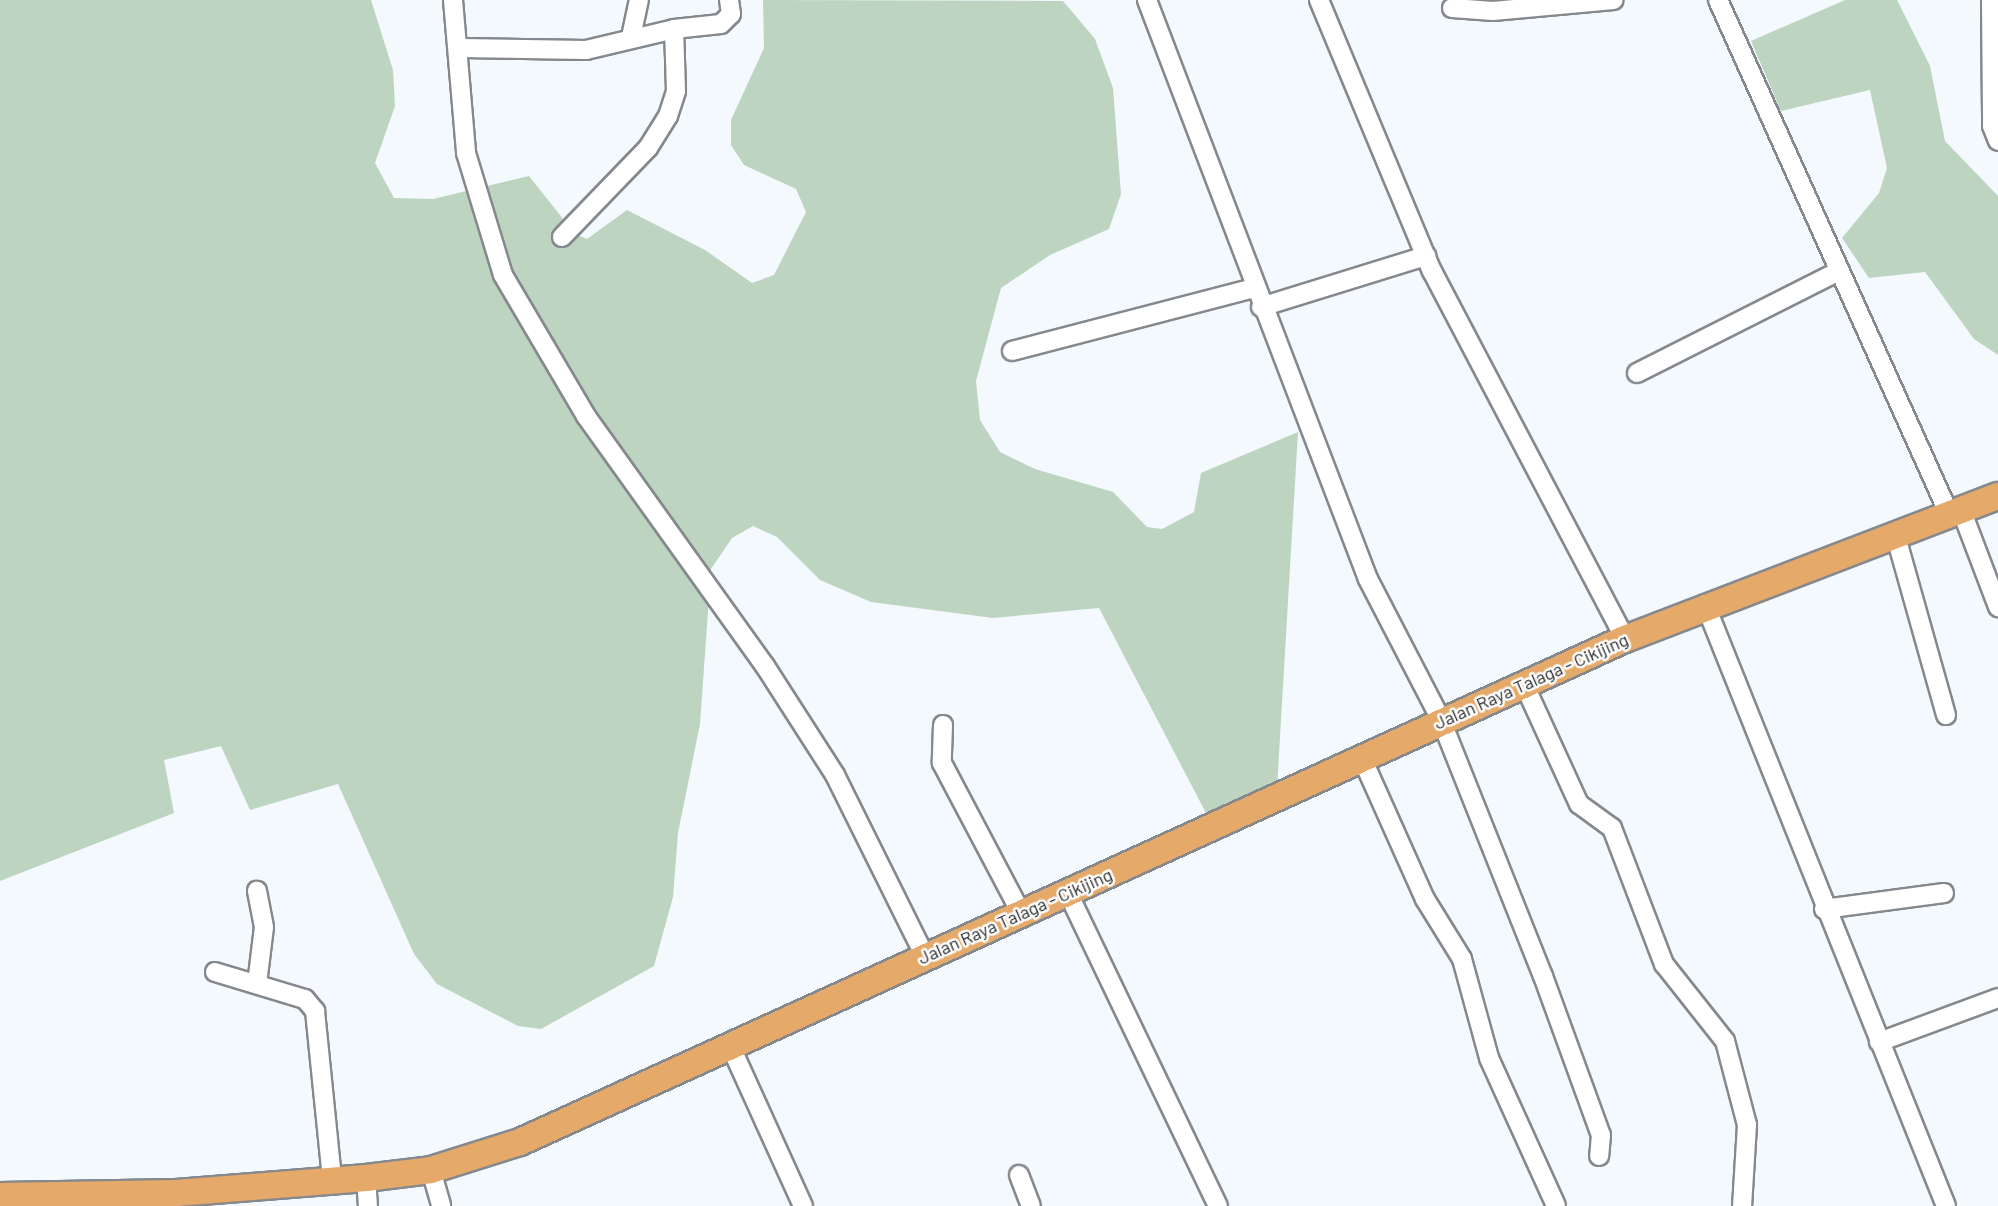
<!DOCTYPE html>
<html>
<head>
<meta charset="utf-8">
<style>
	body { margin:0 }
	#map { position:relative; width:1998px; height:1206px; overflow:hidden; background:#f4f9fd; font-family:Barlow,sans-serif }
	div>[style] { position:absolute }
	.green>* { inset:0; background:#bdd4c0 }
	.roads { filter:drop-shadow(2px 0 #85898d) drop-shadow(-2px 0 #85898d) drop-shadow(0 2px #85898d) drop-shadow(0 -2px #85898d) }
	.street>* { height:18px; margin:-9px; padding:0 9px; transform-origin:9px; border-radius:9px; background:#fff }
	.primary>* { height:26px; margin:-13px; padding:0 13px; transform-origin:13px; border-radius:13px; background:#e5a96a }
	span { translate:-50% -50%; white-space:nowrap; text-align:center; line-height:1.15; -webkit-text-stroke:5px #fff; paint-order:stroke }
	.street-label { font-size:18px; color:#27282a }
</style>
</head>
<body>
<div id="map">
	<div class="green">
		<i style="clip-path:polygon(0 0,371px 0,393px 70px,395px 106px,375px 163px,394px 198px,433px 199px,529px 176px,575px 234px,587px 239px,627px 210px,705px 250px,752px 283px,774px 275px,806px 212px,796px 189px,744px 165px,731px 145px,731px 120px,764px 48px,763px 0,1063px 1px,1095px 39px,1113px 88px,1121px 194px,1109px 229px,1050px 255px,1001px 288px,976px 381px,980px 420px,1000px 452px,1035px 469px,1113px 492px,1147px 527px,1162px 529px,1194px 512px,1201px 473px,1298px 432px,1277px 788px,1206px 813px,1099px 608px,993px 618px,871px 602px,820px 580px,777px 537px,753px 526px,732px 538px,711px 569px,700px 724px,678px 833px,673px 897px,654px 966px,541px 1029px,518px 1026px,437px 984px,414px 954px,338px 784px,250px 810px,221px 746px,164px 760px,174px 813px,0 881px)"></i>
		<i style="clip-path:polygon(1845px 0,1897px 0,1930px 66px,1945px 141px,1998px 196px,1998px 355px,1974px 339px,1925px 272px,1869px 278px,1842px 238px,1879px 193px,1887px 168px,1870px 90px,1781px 111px,1751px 41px)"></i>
	</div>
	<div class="roads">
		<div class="street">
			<i style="left:453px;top:0;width:154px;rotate:85.1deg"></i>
			<i style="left:466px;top:153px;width:127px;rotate:73.1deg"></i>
			<i style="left:503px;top:275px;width:164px;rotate:59.5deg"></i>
			<i style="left:586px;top:416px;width:307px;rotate:54.4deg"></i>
			<i style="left:765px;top:666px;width:130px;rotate:57.3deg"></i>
			<i style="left:835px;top:775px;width:202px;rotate:63.6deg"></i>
			<i style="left:1147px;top:0;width:620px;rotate:69.11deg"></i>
			<i style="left:1368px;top:579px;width:159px;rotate:62.6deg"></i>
			<i style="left:1441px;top:720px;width:276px;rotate:68.3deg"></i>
			<i style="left:1543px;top:976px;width:169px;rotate:70deg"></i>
			<i style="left:1601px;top:1135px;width:21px;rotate:95deg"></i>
			<i style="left:1319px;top:0;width:294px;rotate:67.4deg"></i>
			<i style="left:1432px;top:271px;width:416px;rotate:62.3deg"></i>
			<i style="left:1718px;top:0;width:566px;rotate:65.79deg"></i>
			<i style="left:1991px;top:0;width:126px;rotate:89.5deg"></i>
			<i style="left:1992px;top:126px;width:16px;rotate:68deg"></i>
			<i style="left:1452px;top:8px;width:41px;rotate:4.2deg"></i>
			<i style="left:1493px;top:11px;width:121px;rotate:-5.2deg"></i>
			<i style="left:631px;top:37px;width:38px;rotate:-78deg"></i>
			<i style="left:461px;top:48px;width:125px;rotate:0.9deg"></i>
			<i style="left:586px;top:50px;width:90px;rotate:-13.4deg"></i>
			<i style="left:562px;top:237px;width:124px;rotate:-46deg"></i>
			<i style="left:648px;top:148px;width:38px;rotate:-58deg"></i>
			<i style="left:668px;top:116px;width:26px;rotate:-72deg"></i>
			<i style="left:676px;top:91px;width:62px;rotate:-91.8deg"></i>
			<i style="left:674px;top:29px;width:47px;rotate:-6.1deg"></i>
			<i style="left:721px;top:24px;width:14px;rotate:-45deg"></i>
			<i style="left:731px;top:14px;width:14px;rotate:-98deg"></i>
			<i style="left:1261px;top:307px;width:173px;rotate:-17.2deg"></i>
			<i style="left:1012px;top:351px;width:250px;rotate:-14.6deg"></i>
			<i style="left:1637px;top:373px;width:224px;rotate:-26.8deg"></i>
			<i style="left:1962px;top:512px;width:102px;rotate:69.2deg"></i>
			<i style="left:1896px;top:537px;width:185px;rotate:74.3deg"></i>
			<i style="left:1705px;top:604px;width:648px;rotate:68.18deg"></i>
			<i style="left:1524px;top:684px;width:132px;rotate:65.4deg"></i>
			<i style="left:1579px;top:804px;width:41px;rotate:36deg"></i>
			<i style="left:1612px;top:828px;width:146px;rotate:69.1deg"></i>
			<i style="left:1664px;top:964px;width:98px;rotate:51.6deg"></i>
			<i style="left:1725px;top:1041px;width:87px;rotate:75.3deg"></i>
			<i style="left:1747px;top:1125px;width:81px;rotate:93.5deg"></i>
			<i style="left:943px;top:725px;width:38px;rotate:92deg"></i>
			<i style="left:942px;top:763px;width:172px;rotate:62.2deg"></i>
			<i style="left:1361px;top:756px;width:157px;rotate:65.9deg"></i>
			<i style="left:1425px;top:899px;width:70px;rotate:58.3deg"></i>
			<i style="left:1462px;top:959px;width:103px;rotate:74.7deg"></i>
			<i style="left:1489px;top:1058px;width:162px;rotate:65.6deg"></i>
			<i style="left:1068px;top:893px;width:347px;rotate:64.4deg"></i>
			<i style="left:1824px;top:909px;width:121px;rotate:-7.6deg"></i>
			<i style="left:215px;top:972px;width:94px;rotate:16.7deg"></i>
			<i style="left:305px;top:999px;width:16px;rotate:50deg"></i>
			<i style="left:315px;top:1011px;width:167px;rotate:84.2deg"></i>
			<i style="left:257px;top:984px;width:57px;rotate:-83deg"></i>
			<i style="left:264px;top:927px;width:37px;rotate:-101deg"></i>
			<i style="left:1879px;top:1042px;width:127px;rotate:-20.3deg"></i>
			<i style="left:730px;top:1045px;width:177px;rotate:65.6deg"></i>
			<i style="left:431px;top:1170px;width:37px;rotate:74deg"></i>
			<i style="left:1019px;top:1175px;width:33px;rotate:69deg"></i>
			<i style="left:366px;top:1178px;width:28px;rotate:86deg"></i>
		</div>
		<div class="primary">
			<i style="left:0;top:1196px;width:176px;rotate:-1deg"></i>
			<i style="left:176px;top:1193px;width:191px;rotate:-4.5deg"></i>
			<i style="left:366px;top:1178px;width:65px;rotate:-7deg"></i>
			<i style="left:431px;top:1170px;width:93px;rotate:-17.5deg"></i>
			<i style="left:520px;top:1142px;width:1214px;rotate:-24.48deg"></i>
			<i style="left:1625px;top:639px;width:399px;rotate:-21deg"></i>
		</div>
	</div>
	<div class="street-label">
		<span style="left:1531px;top:681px;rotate:-24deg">Jalan Raya Talaga - Cikijing</span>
		<span style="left:1015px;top:916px;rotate:-24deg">Jalan Raya Talaga - Cikijing</span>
	</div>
</div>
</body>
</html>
